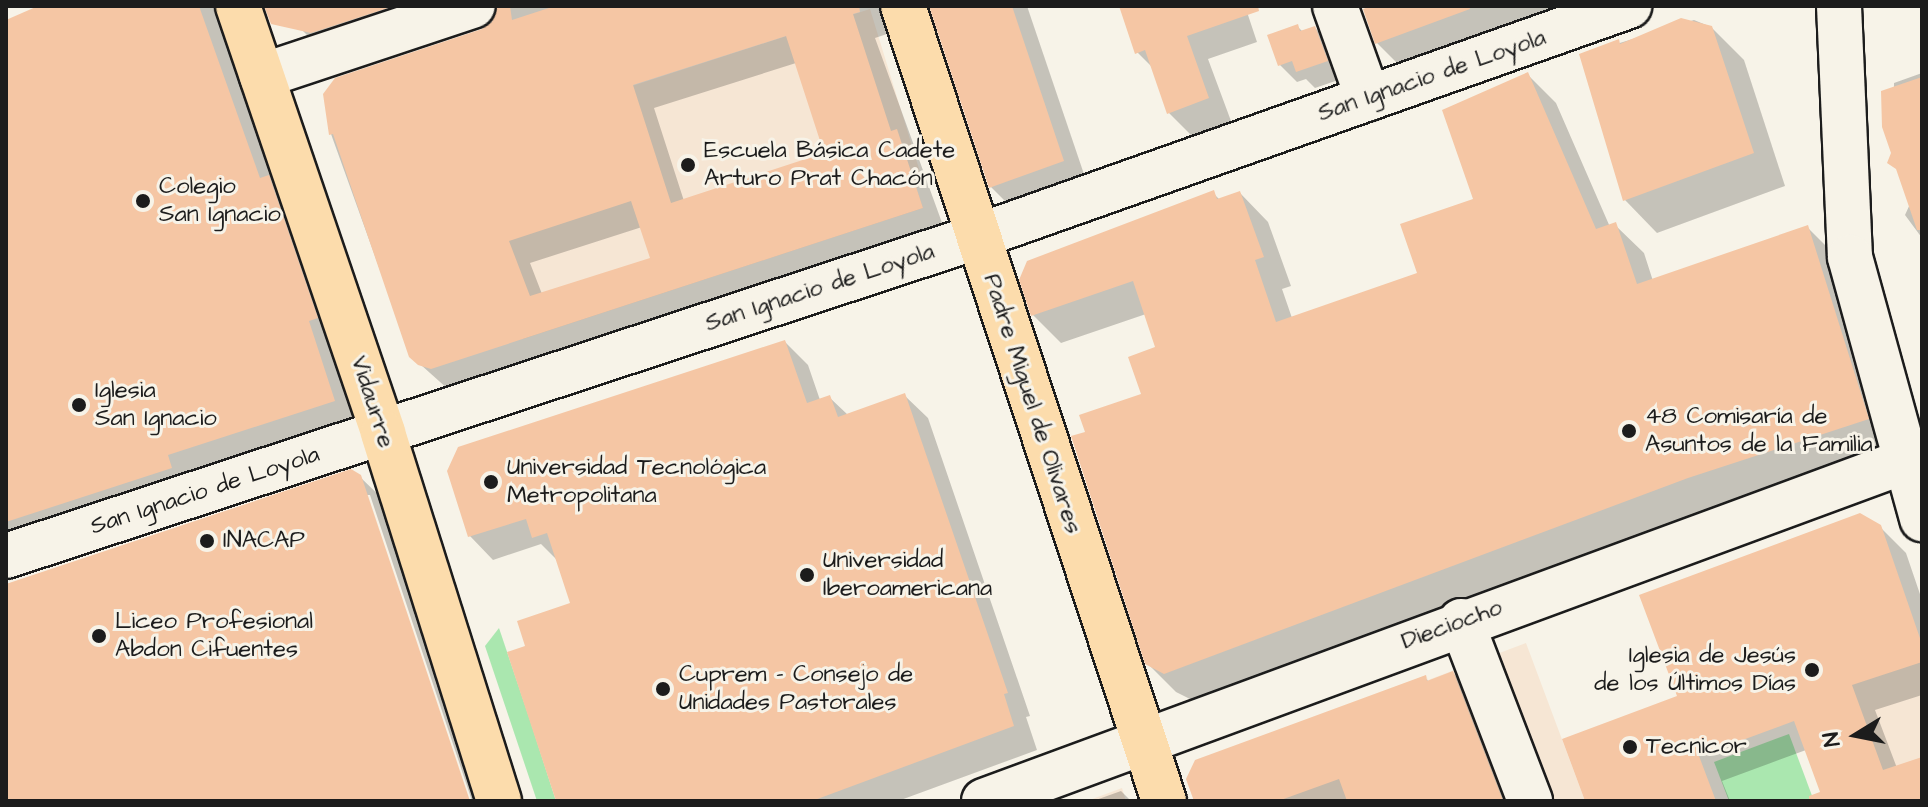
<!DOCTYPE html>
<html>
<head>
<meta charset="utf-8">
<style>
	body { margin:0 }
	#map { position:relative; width:1928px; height:807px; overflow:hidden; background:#f7f3e8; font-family:"Architects Daughter",sans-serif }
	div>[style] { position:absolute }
	.built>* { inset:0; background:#f6e6d4 }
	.green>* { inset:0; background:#aae7af }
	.shadow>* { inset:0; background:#0003 }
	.building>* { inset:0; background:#f5c6a4 }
	.roads { filter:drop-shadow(2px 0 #1c1c1c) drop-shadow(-2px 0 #1c1c1c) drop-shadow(0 2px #1c1c1c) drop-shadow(0 -2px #1c1c1c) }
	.minor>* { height:44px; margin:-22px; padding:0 22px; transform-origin:22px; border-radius:22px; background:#f7f3e8 }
	.major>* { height:44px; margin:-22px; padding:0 22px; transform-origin:22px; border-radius:22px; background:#fcdcac }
	.dots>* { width:22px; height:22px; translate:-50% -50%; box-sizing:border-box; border:4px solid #f7f3e8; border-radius:50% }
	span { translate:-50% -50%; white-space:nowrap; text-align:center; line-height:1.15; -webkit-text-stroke:6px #f7f3e8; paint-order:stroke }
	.street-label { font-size:24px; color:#1c1c1c }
	.poi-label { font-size:24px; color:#1c1c1c }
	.left { translate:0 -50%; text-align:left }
	.right { translate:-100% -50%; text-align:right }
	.frame { position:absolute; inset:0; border:8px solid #1c1c1c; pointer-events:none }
	.north { position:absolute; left:1816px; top:695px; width:80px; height:80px; -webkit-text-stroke:6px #f7f3e8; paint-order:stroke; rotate:260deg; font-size:22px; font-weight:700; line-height:32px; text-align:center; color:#1c1c1c }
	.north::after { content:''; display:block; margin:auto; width:28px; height:36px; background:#1c1c1c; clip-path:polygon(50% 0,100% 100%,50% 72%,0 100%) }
</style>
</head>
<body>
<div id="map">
	<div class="built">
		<i style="clip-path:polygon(870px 9px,924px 185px,916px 188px,923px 208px,523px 339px,450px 145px)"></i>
		<i style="clip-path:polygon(1526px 643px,1585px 801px,1194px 801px,1186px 779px,1426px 675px,1428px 680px)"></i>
		<i style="clip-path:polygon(1922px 662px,1922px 801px,1894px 801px,1849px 679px)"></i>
		<i style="clip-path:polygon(1122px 788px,1126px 801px,1087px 801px)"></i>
	</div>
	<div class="green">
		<i style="clip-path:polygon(499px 628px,529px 717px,556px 801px,537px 801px,485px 646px)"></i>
		<i style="clip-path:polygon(1789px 734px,1814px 801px,1729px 801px,1714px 762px)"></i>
	</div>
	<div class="shadow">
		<i style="clip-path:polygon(43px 6px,214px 6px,359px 426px,6px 558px,6px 22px)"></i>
		<i style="clip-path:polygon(290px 6px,484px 6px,325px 53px,302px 30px)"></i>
		<i style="clip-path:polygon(evenodd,499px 6px,912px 6px,902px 29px,875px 38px,945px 231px,449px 390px,411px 356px,331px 134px,483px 31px,499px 6px,796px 63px,826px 154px,684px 201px,654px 108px,796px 63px,499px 6px,642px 227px,652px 259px,542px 294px,530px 263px,642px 227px)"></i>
		<i style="clip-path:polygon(931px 6px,1027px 6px,1088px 186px,1015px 211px,991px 187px)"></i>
		<i style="clip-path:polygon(1121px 6px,1245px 6px,1257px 42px,1208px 59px,1231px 121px,1192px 136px,1169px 113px,1154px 69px,1137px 52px)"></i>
		<i style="clip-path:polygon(1377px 6px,1566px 6px,1406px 72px,1377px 43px)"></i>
		<i style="clip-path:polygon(1694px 20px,1711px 27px,1744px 60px,1785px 186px,1657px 233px,1625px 200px,1581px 55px)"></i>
		<i style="clip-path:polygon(1297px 26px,1303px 32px,1315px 28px,1332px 45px,1344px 78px,1315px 88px,1306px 79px,1297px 82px,1280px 65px)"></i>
		<i style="clip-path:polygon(1922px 73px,1922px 238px,1905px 215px,1910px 204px,1893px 153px,1894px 83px)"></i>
		<i style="clip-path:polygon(1528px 75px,1556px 103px,1610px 227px,1615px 225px,1644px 253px,1653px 281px,1808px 228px,1836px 256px,1896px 447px,1717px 506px,1194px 701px,1176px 692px,1147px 663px,1143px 396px,1158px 349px,1146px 314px,1061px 343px,1033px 315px,1213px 193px,1220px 200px,1240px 193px,1268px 222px,1291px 286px,1282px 289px,1292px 318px,1419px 274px,1475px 200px)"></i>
		<i style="clip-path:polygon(785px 342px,808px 365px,820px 400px,829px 397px,848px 415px,904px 395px,928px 418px,1030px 716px,1026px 717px,1037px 750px,898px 801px,560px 801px,528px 647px,573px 604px,557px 560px,541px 544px,493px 560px,470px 536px)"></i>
		<i style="clip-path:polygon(360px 477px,386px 502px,485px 801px,472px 801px,370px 495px,366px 495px,468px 801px,6px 801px,6px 586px)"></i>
		<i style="clip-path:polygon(1880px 527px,1906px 553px,1922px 600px,1922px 695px,1875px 710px,1897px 768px,1922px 760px,1922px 801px,1825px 801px,1806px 750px,1722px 781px,1730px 801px,1587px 801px,1680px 697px)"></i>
		<i style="clip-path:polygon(1453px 673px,1485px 706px,1521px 801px,1196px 801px,1425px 678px,1429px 682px)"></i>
		<i style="clip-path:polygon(1121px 791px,1131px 801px,1093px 801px)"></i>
	</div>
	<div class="building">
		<i style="clip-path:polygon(38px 6px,199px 6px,260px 178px,269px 175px,318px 318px,309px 321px,335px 401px,168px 455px,172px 468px,6px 522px,6px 20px)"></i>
		<i style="clip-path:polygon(264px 6px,394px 6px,311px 33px,271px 24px)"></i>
		<i style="clip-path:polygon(evenodd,497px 6px,510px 6px,512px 20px,555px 6px,859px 6px,860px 12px,853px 14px,891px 131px,897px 129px,923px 208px,431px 369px,418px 365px,409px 357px,333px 134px,329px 135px,323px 94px,335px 78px,482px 29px,492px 22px,497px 6px,786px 36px,824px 153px,671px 203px,633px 85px,786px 36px,497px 6px,631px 201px,650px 258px,530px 296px,509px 241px,631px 201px)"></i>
		<i style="clip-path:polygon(929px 6px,1012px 6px,1064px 161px,989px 188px)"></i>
		<i style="clip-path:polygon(1119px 6px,1258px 6px,1259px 11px,1187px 36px,1209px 98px,1167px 114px,1145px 50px,1135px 54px)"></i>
		<i style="clip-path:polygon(1371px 6px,1469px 6px,1470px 9px,1375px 44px,1363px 9px)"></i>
		<i style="clip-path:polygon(1681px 18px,1712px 26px,1754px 153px,1623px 201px,1579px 54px,1619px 39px,1620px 44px)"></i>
		<i style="clip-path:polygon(1298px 24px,1300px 31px,1315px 26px,1328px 61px,1296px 72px,1292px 61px,1278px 66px,1267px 35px)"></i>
		<i style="clip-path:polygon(1528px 72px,1596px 229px,1616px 222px,1637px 284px,1808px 225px,1869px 419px,1688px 478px,1164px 674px,1145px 664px,1071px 436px,1085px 432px,1079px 415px,1141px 394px,1128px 357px,1155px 347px,1133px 281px,1031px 316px,1019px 280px,1027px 261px,1214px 190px,1217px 199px,1240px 191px,1264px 257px,1255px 260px,1276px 322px,1417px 273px,1400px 224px,1473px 199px,1442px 110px)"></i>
		<i style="clip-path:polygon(1922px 77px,1922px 230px,1917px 230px,1896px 169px,1887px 163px,1891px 153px,1882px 127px,1881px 91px)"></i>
		<i style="clip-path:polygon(785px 340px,807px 403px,830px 395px,838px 417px,905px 393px,1008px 693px,1004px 694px,1014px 726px,812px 801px,556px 801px,507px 652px,525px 646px,517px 621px,570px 603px,547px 533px,532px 538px,526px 519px,468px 537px,447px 471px,458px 447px)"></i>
		<i style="clip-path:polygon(351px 469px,361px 475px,470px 801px,6px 801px,6px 584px)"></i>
		<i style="clip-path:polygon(1860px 513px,1881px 525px,1922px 644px,1922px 662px,1852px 685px,1883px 770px,1922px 757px,1922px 801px,1809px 801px,1809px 796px,1820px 792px,1794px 721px,1699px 756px,1716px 801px,1585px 801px,1562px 739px,1677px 696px,1639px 595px)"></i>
		<i style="clip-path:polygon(1453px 671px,1503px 801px,1347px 801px,1339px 779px,1278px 801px,1194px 801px,1186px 779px,1195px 760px,1426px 675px,1427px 681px)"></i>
	</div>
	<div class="roads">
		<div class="minor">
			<i style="left:1335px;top:6px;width:98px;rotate:70.3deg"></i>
			<i style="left:1839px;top:6px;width:251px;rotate:87.5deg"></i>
			<i style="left:1850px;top:257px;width:272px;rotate:74.6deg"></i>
			<i style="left:262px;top:76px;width:222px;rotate:-18.4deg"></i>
			<i style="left:6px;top:556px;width:1021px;rotate:-18.2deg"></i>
			<i style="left:976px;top:237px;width:693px;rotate:-19.48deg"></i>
			<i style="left:1461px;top:621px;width:193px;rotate:69deg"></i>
			<i style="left:984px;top:801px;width:1000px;rotate:-20.25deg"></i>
		</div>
		<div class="major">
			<i style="left:238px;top:6px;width:451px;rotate:71.2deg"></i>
			<i style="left:383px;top:433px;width:386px;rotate:72.5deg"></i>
			<i style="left:903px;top:6px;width:837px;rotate:71.82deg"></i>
		</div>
	</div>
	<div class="dots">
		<i style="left:688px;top:165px;background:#1c1c1c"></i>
		<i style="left:143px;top:201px;background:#1c1c1c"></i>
		<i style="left:79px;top:405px;background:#1c1c1c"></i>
		<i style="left:1629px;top:431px;background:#1c1c1c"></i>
		<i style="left:491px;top:482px;background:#1c1c1c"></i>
		<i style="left:207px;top:541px;background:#1c1c1c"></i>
		<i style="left:807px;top:575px;background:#1c1c1c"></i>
		<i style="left:99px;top:636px;background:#1c1c1c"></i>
		<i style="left:1812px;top:670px;background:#1c1c1c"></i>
		<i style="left:663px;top:689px;background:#1c1c1c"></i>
		<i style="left:1630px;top:747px;background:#1c1c1c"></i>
	</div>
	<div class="street-label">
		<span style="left:1432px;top:76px;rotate:-19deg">San Ignacio de Loyola</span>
		<span style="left:820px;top:288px;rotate:-18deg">San Ignacio de Loyola</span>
		<span style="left:372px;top:402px;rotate:72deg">Vidaurre</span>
		<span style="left:1032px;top:404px;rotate:72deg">Padre Miguel de Olivares</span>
		<span style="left:205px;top:491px;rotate:-18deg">San Ignacio de Loyola</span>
		<span style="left:1452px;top:625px;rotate:-20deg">Dieciocho</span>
	</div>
	<div class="poi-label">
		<span class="left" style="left:704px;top:165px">Escuela Básica Cadete<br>Arturo Prat Chacón</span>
		<span class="left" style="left:159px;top:201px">Colegio<br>San Ignacio</span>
		<span class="left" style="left:95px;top:405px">Iglesia<br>San Ignacio</span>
		<span class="left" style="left:1645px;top:431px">48 Comisaría de<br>Asuntos de la Familia</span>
		<span class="left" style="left:507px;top:482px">Universidad Tecnológica<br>Metropolitana</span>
		<span class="left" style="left:223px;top:541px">INACAP</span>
		<span class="left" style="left:823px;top:575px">Universidad<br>Iberoamericana</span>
		<span class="left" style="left:115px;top:636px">Liceo Profesional<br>Abdon Cifuentes</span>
		<span class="right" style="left:1796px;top:670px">Iglesia de Jesús<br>de los Últimos Días</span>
		<span class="left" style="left:679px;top:689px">Cuprem - Consejo de<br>Unidades Pastorales</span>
		<span class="left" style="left:1646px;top:747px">Tecnicor</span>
	</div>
	<div class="frame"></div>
	<div class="north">N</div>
</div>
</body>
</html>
